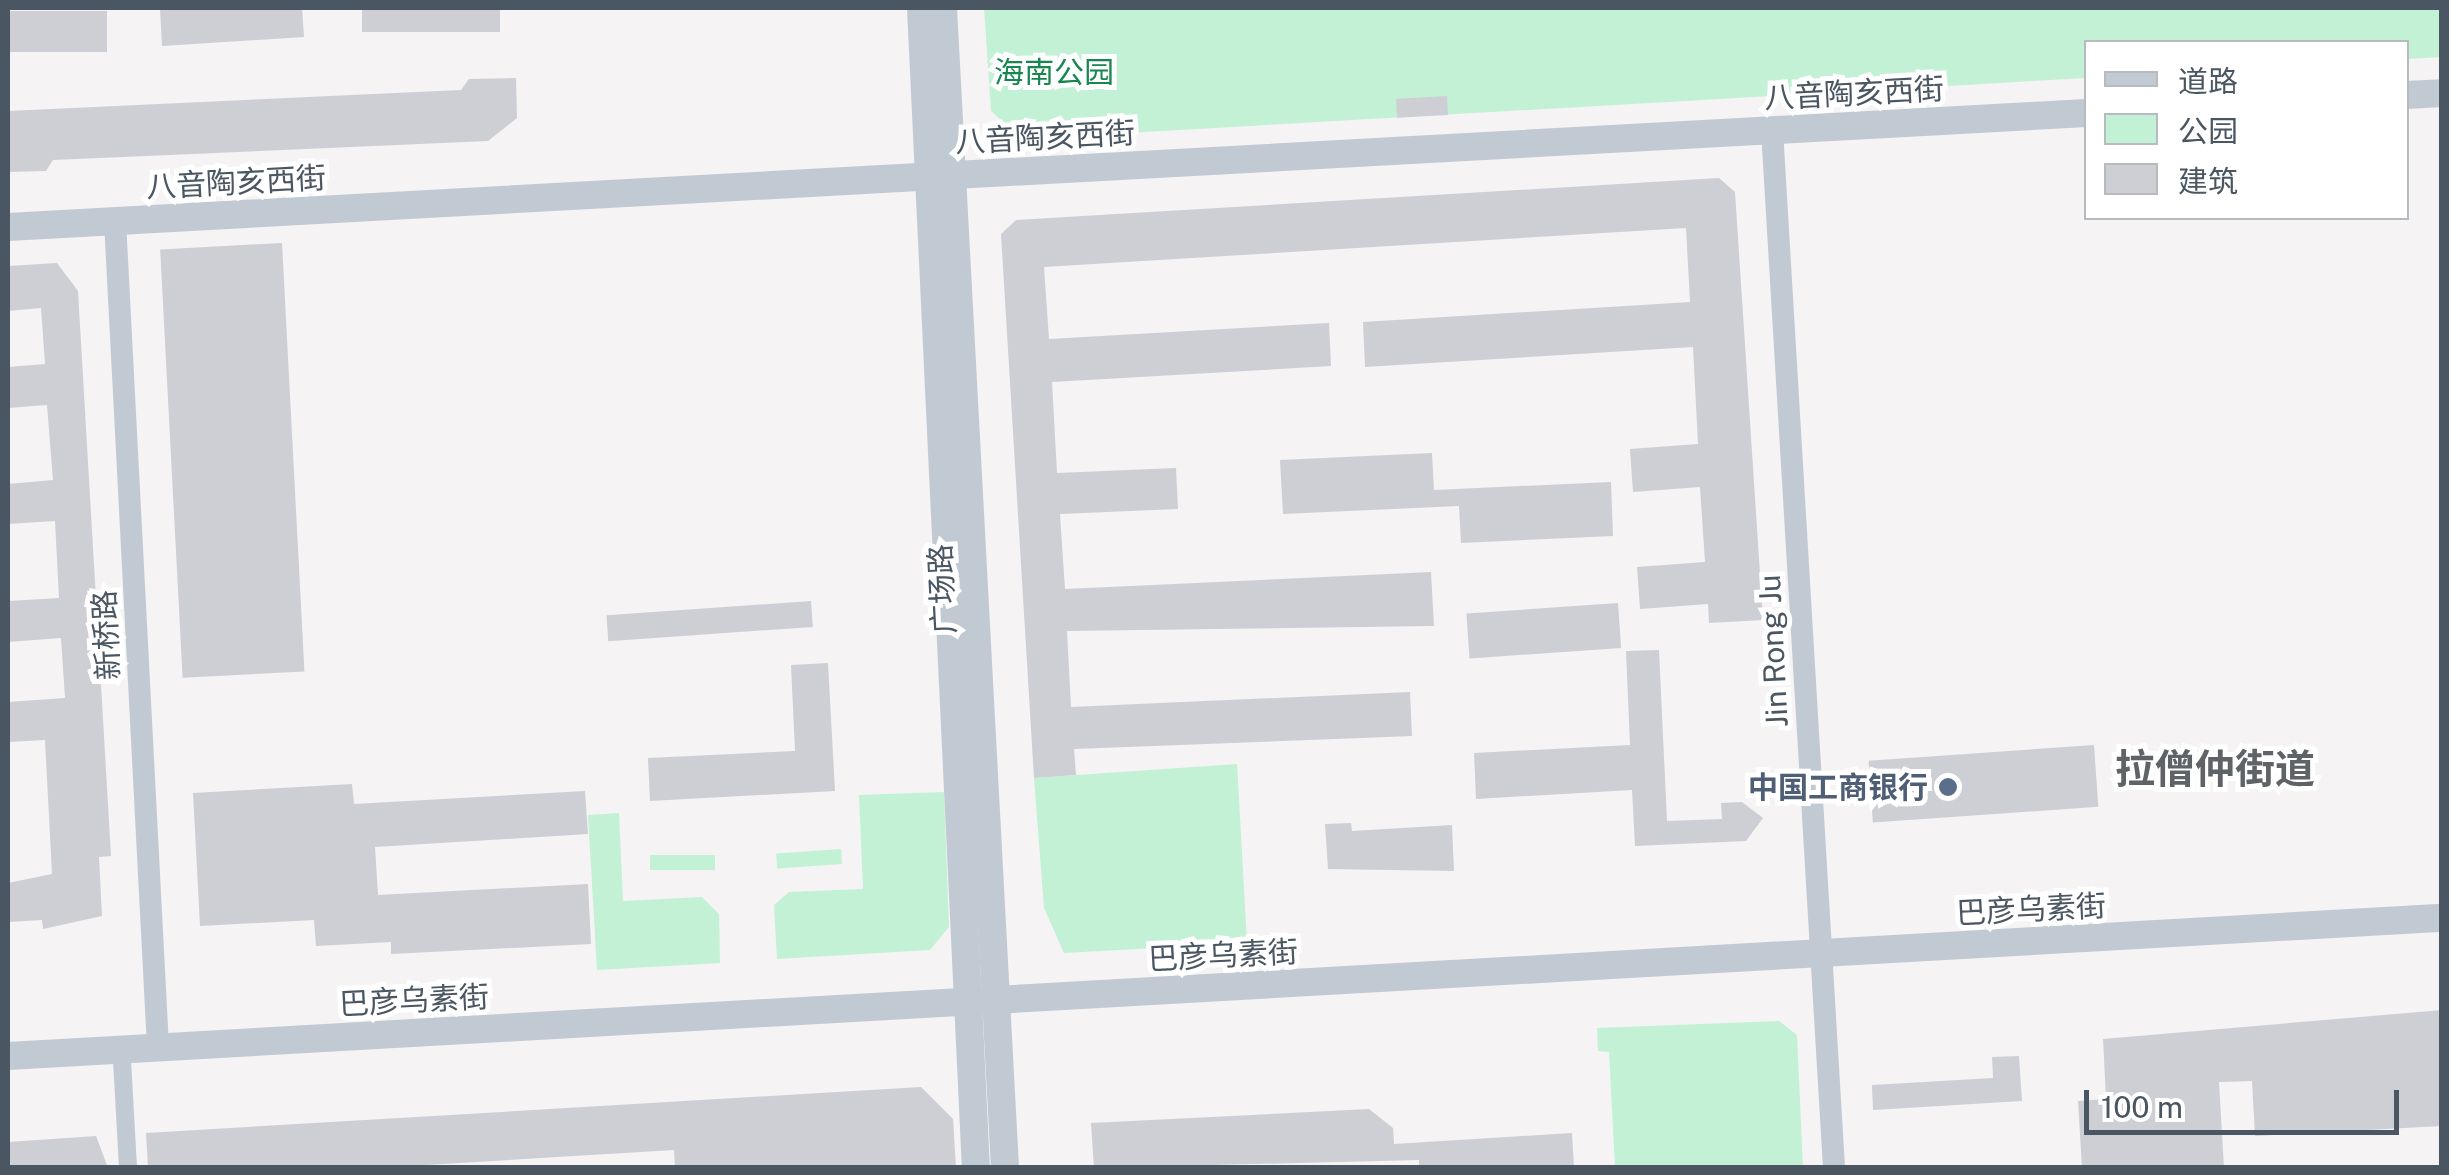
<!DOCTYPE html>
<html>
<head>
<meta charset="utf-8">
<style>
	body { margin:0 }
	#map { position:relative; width:2449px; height:1175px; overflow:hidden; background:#f5f3f3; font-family:"Public Sans","Noto Sans SC",sans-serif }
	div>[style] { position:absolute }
	.green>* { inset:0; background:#c3f1d5; transform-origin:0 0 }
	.building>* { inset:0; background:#cdcfd5; transform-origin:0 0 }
	.pedestrian>* { height:18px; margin:-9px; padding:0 9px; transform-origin:9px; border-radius:9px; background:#c1cad2 }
	.minor>* { height:22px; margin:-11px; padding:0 11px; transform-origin:11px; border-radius:11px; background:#c1cad2 }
	.tertiary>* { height:28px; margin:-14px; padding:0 14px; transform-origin:14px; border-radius:14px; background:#c1cad2 }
	.dots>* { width:28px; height:28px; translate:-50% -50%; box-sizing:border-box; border:5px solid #fff; border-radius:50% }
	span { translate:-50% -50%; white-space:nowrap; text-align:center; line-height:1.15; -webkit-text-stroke:10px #fff; paint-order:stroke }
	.park-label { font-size:30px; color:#17864f }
	.street-label { font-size:30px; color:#4a5661 }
	.service-label { font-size:30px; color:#4e5e75; font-weight:700 }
	.right { translate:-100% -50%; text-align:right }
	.district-label { font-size:40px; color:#5f6368; font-weight:700 }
	.frame { position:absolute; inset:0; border:10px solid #4a5661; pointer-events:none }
	.legend { position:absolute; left:2084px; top:40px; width:325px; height:180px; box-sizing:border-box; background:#fff; border:2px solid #b7bbc0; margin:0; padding:12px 18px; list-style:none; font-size:30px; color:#4a5661 }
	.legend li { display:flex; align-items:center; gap:20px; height:50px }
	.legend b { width:50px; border:2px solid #b7bbc0 }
	.scale { position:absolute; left:2084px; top:1090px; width:315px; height:45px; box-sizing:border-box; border:5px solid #4a5661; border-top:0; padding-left:12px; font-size:30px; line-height:35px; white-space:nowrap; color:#4a5661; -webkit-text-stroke:8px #fff; paint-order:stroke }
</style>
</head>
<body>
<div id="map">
	<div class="green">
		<i style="clip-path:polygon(984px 8px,2441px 8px,2442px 57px,2407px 59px,2406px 42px,2086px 42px,2086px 78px,1022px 139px,991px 111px)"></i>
		<i style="clip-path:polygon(1237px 764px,1247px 943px,1064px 953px,1044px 908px,1034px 778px)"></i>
		<i style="clip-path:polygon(944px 792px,949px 927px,930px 950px,777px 959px,774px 905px,789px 892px,863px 889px,859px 795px)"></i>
		<i style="clip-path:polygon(619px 813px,623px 901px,702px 897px,719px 914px,720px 963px,597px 970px,588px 815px)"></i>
		<i style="left:841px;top:849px;width:15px;height:65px;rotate:86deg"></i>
		<i style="left:715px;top:855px;width:15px;height:65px;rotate:90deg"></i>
		<i style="clip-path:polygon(1779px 1021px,1797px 1035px,1803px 1167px,1615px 1167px,1609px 1052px,1598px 1051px,1597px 1028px)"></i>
	</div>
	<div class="building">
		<i style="clip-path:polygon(160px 8px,302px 8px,304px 37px,162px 46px)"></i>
		<i style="left:362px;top:8px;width:138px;height:24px"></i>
		<i style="left:107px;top:11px;width:41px;height:99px;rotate:90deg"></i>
		<i style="clip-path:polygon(516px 78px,517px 118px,488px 141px,53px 160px,46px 171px,8px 172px,8px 111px,461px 90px,469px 79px)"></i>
		<i style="left:1447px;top:96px;width:19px;height:51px;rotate:87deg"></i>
		<i style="clip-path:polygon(1719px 178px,1735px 192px,1763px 620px,1709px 623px,1708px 604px,1640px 609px,1637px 567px,1705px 562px,1700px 487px,1633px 492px,1630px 449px,1698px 444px,1693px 347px,1365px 367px,1363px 322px,1690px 302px,1686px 228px,1044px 267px,1049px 339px,1329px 323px,1331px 366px,1052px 382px,1057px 473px,1176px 468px,1178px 509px,1060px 514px,1065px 589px,1431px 572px,1434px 626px,1067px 631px,1071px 707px,1410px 692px,1412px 736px,1074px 749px,1076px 775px,1034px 778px,1001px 234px,1016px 220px)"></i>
		<i style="left:282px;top:243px;width:429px;height:122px;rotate:87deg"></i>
		<i style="clip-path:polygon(57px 263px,78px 291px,111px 856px,99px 857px,102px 916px,43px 929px,42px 920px,8px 922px,8px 883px,52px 874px,45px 740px,8px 742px,8px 702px,65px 698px,61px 638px,8px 642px,8px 601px,59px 598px,55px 521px,8px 524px,8px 484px,53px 480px,47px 405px,8px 408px,8px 367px,45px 364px,41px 308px,8px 311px,8px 266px)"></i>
		<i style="clip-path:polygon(1432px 453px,1434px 490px,1611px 482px,1613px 536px,1461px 543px,1459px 506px,1283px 514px,1280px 460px)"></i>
		<i style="left:811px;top:601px;width:26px;height:205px;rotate:86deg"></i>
		<i style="left:1618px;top:603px;width:45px;height:152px;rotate:86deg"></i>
		<i style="clip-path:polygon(1659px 650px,1667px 821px,1722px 819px,1721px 803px,1742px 802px,1763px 818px,1746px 841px,1635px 846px,1632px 790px,1476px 799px,1474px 753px,1630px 745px,1626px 651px)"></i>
		<i style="clip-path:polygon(828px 663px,835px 791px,650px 801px,648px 758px,795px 751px,791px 665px)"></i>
		<i style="left:2094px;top:745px;width:62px;height:226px;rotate:86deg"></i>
		<i style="clip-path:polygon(352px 784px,354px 804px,585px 791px,588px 834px,375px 847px,378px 895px,588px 884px,591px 944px,391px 954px,391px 942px,316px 946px,314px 920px,200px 926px,193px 793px)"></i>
		<i style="clip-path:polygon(1351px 823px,1352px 831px,1452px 825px,1454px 871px,1328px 869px,1325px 824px)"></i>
		<i style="clip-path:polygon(2442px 1010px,2442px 1126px,2255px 1136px,2252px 1081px,2219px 1082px,2224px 1168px,2082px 1168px,2078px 1101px,2106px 1099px,2103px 1039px)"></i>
		<i style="clip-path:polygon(2019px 1056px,2022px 1101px,1873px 1110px,1872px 1085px,1993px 1078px,1992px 1057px)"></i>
		<i style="clip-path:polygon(921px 1087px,953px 1119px,956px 1168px,675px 1168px,674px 1150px,376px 1168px,148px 1168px,146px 1133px)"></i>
		<i style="clip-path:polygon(1369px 1109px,1393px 1128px,1394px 1144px,1572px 1133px,1574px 1168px,1419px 1168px,1419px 1160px,1094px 1168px,1091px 1123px)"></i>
		<i style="clip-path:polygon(96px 1136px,108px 1168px,8px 1168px,8px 1142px)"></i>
	</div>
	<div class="pedestrian">
		<i style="left:122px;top:1060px;width:108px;rotate:86.8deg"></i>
	</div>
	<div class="minor">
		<i style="left:1772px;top:130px;width:1040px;rotate:86.58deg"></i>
		<i style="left:115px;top:221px;width:827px;rotate:87.02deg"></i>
	</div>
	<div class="tertiary">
		<i style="left:921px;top:8px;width:1161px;rotate:87.29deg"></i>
		<i style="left:943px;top:8px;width:1162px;rotate:86.94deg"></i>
		<i style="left:2406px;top:95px;width:36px;rotate:-3deg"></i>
		<i style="left:8px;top:227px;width:2081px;rotate:-3.14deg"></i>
		<i style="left:8px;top:1056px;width:2438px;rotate:-3.25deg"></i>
	</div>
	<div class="dots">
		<i style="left:1948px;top:787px;background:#5c6f8a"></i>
	</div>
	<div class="park-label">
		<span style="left:1054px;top:72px">海南公园</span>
	</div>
	<div class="street-label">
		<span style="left:1854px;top:93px;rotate:-3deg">八音陶亥西街</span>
		<span style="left:1045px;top:137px;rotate:-3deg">八音陶亥西街</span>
		<span style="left:236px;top:182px;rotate:-3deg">八音陶亥西街</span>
		<span style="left:942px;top:589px;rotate:-93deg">广场路</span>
		<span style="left:106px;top:635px;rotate:-93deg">新桥路</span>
		<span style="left:1773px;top:651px;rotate:-93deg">Jin Rong Ju</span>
		<span style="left:2031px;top:909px;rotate:-3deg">巴彦乌素街</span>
		<span style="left:1223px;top:955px;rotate:-3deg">巴彦乌素街</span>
		<span style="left:414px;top:1000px;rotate:-3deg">巴彦乌素街</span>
	</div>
	<div class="service-label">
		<span class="right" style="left:1928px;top:787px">中国工商银行</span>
	</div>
	<div class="district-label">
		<span style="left:2215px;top:769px">拉僧仲街道</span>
	</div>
	<div class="frame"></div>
	<ul class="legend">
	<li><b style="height:12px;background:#c1cad2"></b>道路</li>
	<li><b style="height:28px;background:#c3f1d5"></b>公园</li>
	<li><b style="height:28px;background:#cdcfd5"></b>建筑</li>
	</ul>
	<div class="scale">100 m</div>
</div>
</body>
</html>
